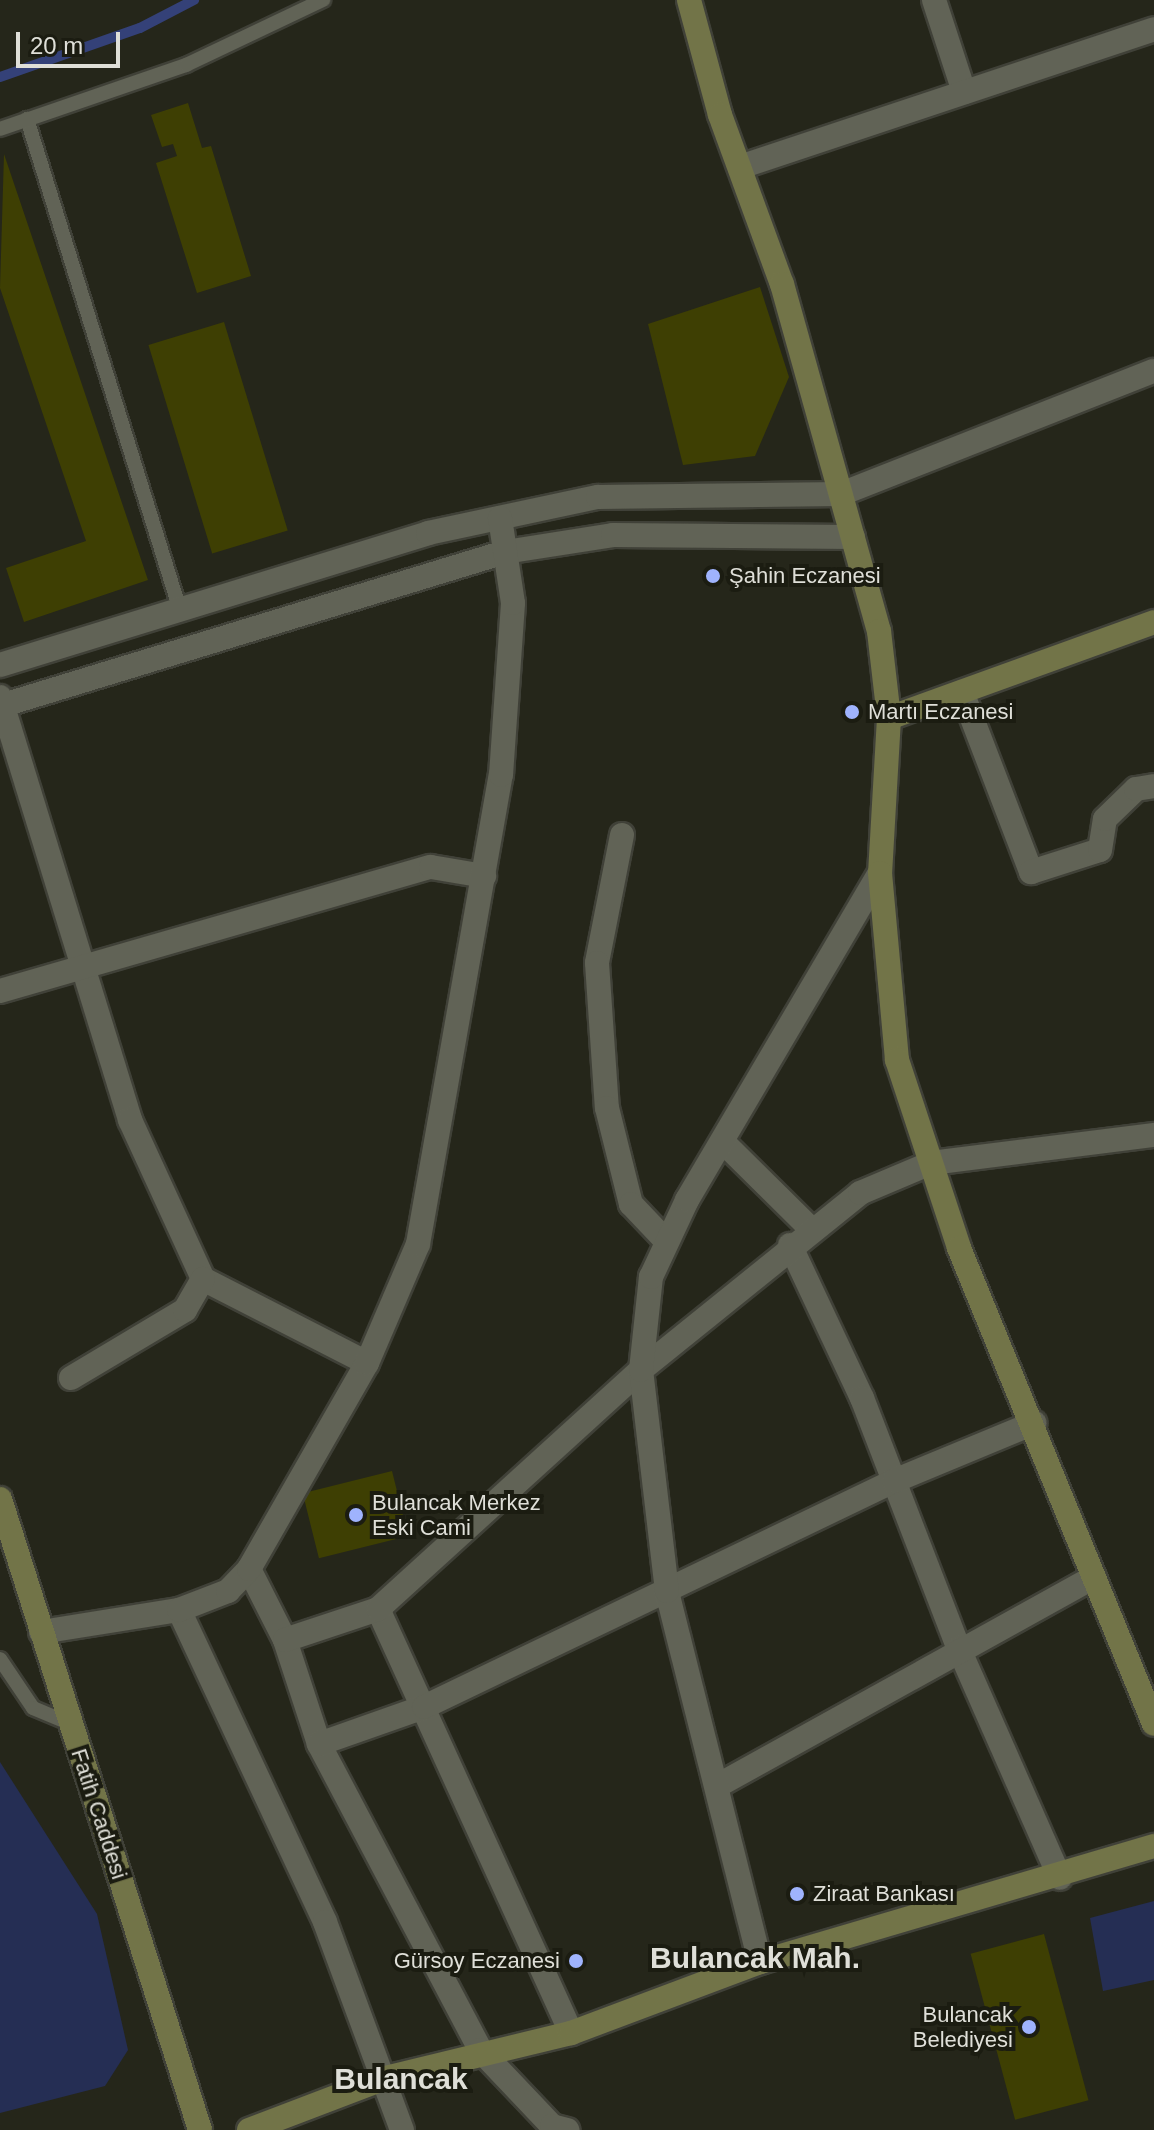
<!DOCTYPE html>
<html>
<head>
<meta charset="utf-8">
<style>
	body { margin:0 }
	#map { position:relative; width:1154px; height:2130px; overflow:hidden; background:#25261a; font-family:Helvetica,sans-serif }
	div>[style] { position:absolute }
	.green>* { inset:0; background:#252e54 }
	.stream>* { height:10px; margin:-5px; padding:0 5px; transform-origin:5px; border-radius:5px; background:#344178 }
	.building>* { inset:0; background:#3e3f03; transform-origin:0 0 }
	.roads { filter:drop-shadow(2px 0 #404138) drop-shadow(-2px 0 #404138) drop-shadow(0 2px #404138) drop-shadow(0 -2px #404138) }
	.lane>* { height:14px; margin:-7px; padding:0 7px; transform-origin:7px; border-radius:7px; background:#616356 }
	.street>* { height:24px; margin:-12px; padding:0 12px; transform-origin:12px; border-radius:12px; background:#616356 }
	.secondary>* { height:24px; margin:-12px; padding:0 12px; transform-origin:12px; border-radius:12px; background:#727448 }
	.dots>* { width:22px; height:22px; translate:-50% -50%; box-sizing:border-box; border:4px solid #1b1c11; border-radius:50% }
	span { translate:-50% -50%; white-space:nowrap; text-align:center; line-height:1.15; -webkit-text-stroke:8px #1b1c11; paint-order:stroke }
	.poi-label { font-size:22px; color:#dfdfd8 }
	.left { translate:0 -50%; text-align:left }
	.right { translate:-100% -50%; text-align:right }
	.street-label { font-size:22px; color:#dfdfd8 }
	.district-label { font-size:30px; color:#dfdfd8; font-weight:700 }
	.scale { position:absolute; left:16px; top:32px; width:104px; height:36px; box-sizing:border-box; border:4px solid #dfdfd8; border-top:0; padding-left:10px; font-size:24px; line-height:28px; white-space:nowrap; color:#dfdfd8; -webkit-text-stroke:6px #1b1c11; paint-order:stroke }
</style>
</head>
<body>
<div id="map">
	<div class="green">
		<i style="clip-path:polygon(0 1762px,97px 1914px,128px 2050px,105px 2086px,0 2113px)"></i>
		<i style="clip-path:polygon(1154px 1901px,1154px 1980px,1103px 1991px,1090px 1918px)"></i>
	</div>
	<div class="stream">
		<i style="left:0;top:77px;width:148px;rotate:-19.3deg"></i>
		<i style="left:140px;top:28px;width:61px;rotate:-27.4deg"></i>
	</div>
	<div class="building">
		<i style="clip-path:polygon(188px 103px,202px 148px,211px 146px,251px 276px,197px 293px,156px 163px,177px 156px,173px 144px,162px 147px,151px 115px)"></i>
		<i style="clip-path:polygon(4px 154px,148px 580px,24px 622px,6px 568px,86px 541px,0 288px)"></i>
		<i style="clip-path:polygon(760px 287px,789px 377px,755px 456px,683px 465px,648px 324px)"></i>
		<i style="left:224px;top:322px;width:218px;height:79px;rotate:73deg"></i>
		<i style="left:392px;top:1471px;width:67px;height:92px;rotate:76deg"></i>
		<i style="left:1044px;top:1934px;width:172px;height:76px;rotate:75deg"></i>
	</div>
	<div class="roads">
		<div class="lane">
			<i style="left:27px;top:119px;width:514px;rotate:72.69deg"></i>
			<i style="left:0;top:129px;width:197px;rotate:-19deg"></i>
			<i style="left:186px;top:65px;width:152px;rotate:-25.4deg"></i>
			<i style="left:0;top:1659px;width:59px;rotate:56deg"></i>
			<i style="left:33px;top:1708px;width:41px;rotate:22.8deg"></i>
		</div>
		<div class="street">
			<i style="left:934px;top:0;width:97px;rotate:71.9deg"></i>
			<i style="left:740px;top:167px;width:436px;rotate:-18.4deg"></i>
			<i style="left:0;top:665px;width:448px;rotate:-17.1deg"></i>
			<i style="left:428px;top:533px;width:174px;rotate:-12deg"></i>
			<i style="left:598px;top:497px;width:243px;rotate:-0.7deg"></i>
			<i style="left:841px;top:494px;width:336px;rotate:-21.5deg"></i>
			<i style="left:962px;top:692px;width:193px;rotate:69deg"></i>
			<i style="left:1031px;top:872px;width:72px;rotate:-17.7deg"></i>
			<i style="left:1100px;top:850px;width:31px;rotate:-81deg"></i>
			<i style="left:1105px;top:819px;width:43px;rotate:-44.1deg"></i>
			<i style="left:1136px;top:789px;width:18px;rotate:-9deg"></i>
			<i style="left:0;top:697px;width:443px;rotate:72.9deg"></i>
			<i style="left:130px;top:1120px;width:175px;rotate:65.3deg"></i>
			<i style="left:203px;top:1279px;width:184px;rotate:27.1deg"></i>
			<i style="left:0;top:706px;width:528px;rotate:-16.96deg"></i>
			<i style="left:505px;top:552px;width:109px;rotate:-8.9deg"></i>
			<i style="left:613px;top:535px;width:240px;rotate:0.5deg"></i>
			<i style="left:622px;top:835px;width:130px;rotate:101.1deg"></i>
			<i style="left:597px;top:963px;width:145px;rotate:86.1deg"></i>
			<i style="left:607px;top:1108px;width:99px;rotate:76deg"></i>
			<i style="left:631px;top:1204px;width:52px;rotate:46.5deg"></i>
			<i style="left:0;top:991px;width:448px;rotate:-16.1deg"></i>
			<i style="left:431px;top:867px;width:54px;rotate:9.6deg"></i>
			<i style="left:724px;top:1143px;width:122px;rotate:44.7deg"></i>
			<i style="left:790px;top:1245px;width:169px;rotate:64.8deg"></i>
			<i style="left:862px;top:1398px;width:269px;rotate:68.9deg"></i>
			<i style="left:959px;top:1649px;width:250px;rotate:66.2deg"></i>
			<i style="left:71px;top:1378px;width:133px;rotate:-30.8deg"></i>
			<i style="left:185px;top:1310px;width:36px;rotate:-60deg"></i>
			<i style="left:249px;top:1569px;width:80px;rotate:63.1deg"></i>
			<i style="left:285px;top:1640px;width:109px;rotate:71.9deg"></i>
			<i style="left:319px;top:1744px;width:346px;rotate:62.2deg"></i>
			<i style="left:480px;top:2050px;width:105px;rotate:46.5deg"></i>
			<i style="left:552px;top:2126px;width:16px;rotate:15deg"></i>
			<i style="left:378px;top:1609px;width:466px;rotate:65.5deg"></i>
			<i style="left:179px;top:1610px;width:344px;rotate:64.9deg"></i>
			<i style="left:325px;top:1922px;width:222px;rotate:69.7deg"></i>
			<i style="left:41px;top:1632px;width:140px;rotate:-9.1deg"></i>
			<i style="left:179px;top:1610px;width:53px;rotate:-21.2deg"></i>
			<i style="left:228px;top:1591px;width:30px;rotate:-46deg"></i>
			<i style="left:249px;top:1569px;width:237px;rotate:-60.2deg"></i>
			<i style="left:367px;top:1363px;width:129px;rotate:-66.8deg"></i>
			<i style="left:418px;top:1244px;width:476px;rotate:-80deg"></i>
			<i style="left:501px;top:775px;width:172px;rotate:-86deg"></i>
			<i style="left:513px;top:603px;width:86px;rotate:-98.7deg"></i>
			<i style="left:285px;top:1640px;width:98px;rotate:-18.4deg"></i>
			<i style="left:378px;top:1609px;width:355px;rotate:-42.3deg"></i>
			<i style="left:641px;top:1370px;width:282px;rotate:-38.9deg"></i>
			<i style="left:860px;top:1193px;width:77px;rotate:-22.9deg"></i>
			<i style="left:931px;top:1163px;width:225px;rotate:-7.2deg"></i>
			<i style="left:319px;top:1744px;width:111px;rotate:-19.4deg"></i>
			<i style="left:424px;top:1707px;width:522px;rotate:-25.68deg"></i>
			<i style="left:894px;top:1481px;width:152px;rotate:-22.5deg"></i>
			<i style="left:717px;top:1786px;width:431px;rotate:-29deg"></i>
			<i style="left:760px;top:1962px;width:382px;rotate:-104.1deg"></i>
			<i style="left:667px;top:1591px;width:223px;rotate:-96.7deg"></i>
			<i style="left:641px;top:1370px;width:94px;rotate:-83.9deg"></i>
			<i style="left:651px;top:1277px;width:85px;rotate:-64.9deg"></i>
			<i style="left:687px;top:1200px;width:380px;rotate:-59.5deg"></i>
		</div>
		<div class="secondary">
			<i style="left:689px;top:0;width:119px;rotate:74.9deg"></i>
			<i style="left:720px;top:115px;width:180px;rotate:69.9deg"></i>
			<i style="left:782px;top:284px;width:360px;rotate:74.4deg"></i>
			<i style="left:879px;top:631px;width:88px;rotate:83.4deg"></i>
			<i style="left:889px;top:718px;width:155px;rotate:93.3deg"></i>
			<i style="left:880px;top:873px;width:188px;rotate:84.8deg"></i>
			<i style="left:897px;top:1060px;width:198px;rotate:71.7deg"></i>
			<i style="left:959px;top:1248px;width:514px;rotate:67.72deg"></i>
			<i style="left:889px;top:718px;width:282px;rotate:-19.9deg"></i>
			<i style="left:0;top:1499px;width:662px;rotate:72.41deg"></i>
			<i style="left:249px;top:2130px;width:146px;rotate:-20.9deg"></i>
			<i style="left:385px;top:2078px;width:191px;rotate:-13.6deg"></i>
			<i style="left:571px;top:2033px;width:202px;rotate:-20.6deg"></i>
			<i style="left:760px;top:1962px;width:411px;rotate:-16.4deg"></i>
		</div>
	</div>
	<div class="dots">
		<i style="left:713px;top:576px;background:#9fb3fd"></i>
		<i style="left:852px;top:712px;background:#9fb3fd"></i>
		<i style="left:356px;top:1515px;background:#9fb3fd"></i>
		<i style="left:797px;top:1894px;background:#9fb3fd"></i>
		<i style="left:576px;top:1961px;background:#9fb3fd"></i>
		<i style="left:1029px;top:2027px;background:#9fb3fd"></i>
	</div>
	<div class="poi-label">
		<span class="left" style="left:729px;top:576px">Şahin Eczanesi</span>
		<span class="left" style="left:868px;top:712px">Martı Eczanesi</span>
		<span class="left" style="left:372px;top:1515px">Bulancak Merkez<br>Eski Cami</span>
		<span class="left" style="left:813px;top:1894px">Ziraat Bankası</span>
		<span class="right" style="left:560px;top:1961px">Gürsoy Eczanesi</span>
		<span class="right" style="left:1013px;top:2027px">Bulancak<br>Belediyesi</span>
	</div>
	<div class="street-label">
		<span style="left:99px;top:1814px;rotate:72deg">Fatih Caddesi</span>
	</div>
	<div class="district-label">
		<span style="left:755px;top:1958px">Bulancak Mah.</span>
		<span style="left:401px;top:2079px">Bulancak</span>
	</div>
	<div class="scale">20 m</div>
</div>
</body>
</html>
